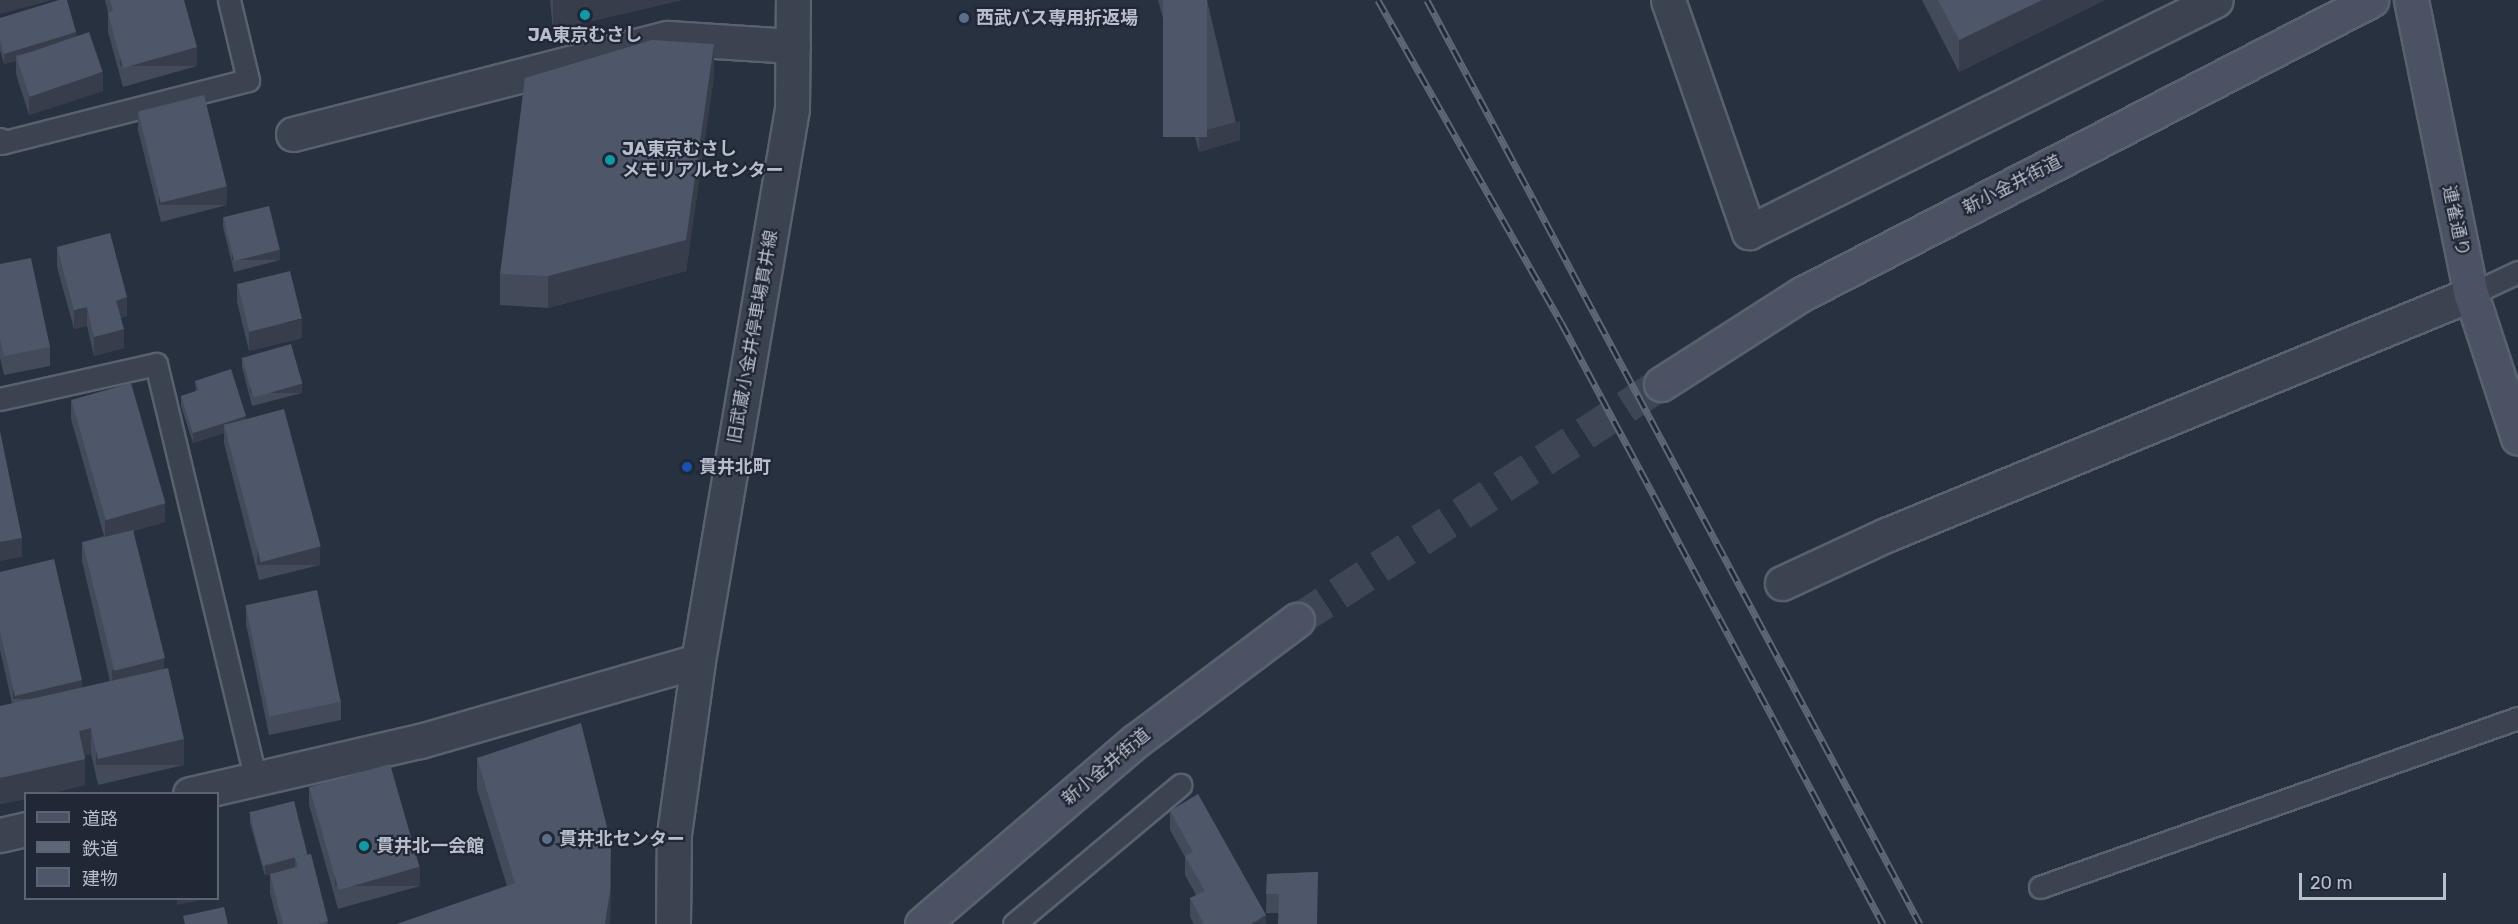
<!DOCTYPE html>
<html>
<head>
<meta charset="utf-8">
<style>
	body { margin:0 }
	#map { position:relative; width:2518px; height:924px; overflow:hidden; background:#283140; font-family:Rubik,"Noto Sans JP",sans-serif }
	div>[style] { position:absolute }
	.secondary-tunnel>* { height:33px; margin-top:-16.5px; transform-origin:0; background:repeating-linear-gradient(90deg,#3e4655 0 33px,transparent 0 49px) }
	.roads { filter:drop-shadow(2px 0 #59616d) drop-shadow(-2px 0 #59616d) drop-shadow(0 2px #59616d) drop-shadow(0 -2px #59616d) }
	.service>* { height:21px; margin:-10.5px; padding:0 10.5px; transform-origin:10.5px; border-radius:10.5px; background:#3c4350 }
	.minor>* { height:33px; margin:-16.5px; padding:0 16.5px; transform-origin:16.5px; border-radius:16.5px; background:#3c4350 }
	.tertiary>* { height:33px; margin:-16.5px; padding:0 16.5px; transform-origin:16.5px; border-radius:16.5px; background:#3c4350 }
	.secondary>* { height:33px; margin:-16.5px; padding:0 16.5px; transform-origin:16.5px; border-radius:16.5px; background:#4a5263 }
	.rail>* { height:7px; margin-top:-3.5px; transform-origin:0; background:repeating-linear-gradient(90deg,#202835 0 14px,#5e6777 0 28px); box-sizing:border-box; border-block:2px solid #5e6777 }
	.wall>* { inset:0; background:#434b5a }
	.shaded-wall>* { inset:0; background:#373d4a; transform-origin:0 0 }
	.building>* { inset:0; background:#4e5769; transform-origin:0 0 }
	.dots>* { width:16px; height:16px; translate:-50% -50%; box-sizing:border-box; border:3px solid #202835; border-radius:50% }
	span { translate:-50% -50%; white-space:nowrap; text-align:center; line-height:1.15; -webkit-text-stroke:4.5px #202835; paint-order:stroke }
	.poi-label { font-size:18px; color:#b8beca; font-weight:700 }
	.left { translate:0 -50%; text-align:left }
	.street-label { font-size:18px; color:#b8beca }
	.legend { position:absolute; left:24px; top:792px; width:195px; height:108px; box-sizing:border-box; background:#202835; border:2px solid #5d6471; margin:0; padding:8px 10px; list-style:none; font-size:18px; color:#b8beca }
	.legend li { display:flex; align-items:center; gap:12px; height:30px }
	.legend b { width:30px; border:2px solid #5d6471 }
	.scale { position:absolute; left:2299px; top:873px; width:147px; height:27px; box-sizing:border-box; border:3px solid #b8beca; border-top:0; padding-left:8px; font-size:18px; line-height:21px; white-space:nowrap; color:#b8beca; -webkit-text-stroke:4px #202835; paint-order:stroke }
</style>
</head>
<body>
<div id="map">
	<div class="secondary-tunnel">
		<i style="left:1297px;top:620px;width:434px;rotate:-33deg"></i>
	</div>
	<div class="roads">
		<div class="service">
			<i style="left:0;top:139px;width:4px;rotate:76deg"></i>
			<i style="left:1px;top:143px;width:255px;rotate:-14.3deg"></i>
			<i style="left:248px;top:80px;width:82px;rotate:-103.4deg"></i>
			<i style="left:2471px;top:294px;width:52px;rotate:-25.1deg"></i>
			<i style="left:0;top:399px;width:160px;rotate:-12.6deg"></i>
			<i style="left:156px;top:364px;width:427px;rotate:76.5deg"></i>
			<i style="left:2040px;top:887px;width:507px;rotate:-19.47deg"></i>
			<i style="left:1014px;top:924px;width:217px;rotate:-39.9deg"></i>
		</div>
		<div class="minor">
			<i style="left:1668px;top:0;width:246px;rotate:70.8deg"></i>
			<i style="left:1749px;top:232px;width:521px;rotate:-26.42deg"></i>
			<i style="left:293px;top:134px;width:387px;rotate:-14.4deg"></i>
			<i style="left:668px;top:38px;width:125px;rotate:3.7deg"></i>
			<i style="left:1782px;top:583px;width:115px;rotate:-24.8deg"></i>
			<i style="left:1886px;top:535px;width:633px;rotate:-22.39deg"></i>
			<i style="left:190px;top:794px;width:236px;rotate:-13deg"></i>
			<i style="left:420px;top:741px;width:289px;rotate:-16.1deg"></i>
			<i style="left:0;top:835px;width:27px;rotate:-13deg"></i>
		</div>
		<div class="tertiary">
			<i style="left:673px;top:924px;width:90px;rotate:-89.4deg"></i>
			<i style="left:674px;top:834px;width:175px;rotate:-82.1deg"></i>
			<i style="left:698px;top:661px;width:560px;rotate:-80.34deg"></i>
			<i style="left:792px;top:109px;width:109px;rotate:-89.5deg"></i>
		</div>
		<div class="secondary">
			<i style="left:2411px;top:0;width:300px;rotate:78.5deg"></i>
			<i style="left:2471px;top:294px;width:151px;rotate:71.9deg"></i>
			<i style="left:1661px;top:384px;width:165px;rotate:-32.6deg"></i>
			<i style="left:1800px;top:295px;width:643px;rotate:-27.32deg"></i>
			<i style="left:922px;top:924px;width:283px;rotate:-40.6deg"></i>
			<i style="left:1137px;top:740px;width:200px;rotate:-36.9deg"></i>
		</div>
	</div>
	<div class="rail">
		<i style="left:1378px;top:0;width:370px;rotate:60.4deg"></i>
		<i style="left:1561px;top:322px;width:683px;rotate:61.86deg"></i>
		<i style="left:1427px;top:0;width:1047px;rotate:61.92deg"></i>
	</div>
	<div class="wall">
		<i style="clip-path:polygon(105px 0,184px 0,197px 66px,123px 87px,108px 32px,108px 13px)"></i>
		<i style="clip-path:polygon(550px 0,682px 0,553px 30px)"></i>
		<i style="clip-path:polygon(1158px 0,1207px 0,1240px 140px,1199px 152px)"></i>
		<i style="clip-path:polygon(1922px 0,2105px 0,1959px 72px)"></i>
		<i style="clip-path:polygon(0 18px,76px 36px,103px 91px,29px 115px,16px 74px,16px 61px,4px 64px,0 50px)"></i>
		<i style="clip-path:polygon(714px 75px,686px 271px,548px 308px,500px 305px,500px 274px)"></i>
		<i style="clip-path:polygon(138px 111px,227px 205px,161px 222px,138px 130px)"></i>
		<i style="clip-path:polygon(223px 217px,280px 260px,234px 272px,223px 227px)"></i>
		<i style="clip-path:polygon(57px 247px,127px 316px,121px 318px,124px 348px,94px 356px,87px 326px,74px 329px,57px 267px)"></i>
		<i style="clip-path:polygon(0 264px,50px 347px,50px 366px,4px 375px,0 358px)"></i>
		<i style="clip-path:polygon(237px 283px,302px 338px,249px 351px,237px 302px)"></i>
		<i style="clip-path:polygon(242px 357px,302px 393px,252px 406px,242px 367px)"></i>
		<i style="clip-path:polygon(195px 381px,246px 419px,320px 565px,259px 580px,224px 443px,224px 433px,193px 443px,181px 406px,181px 396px,196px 391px)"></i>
		<i style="clip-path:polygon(71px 400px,165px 522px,133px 531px,184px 765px,98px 785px,91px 754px,85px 755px,85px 785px,48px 794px,26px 794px,26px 799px,0 804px,12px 703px,0 650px,0 572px,82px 688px,110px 681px,82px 561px,82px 542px,104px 536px,71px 419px)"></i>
		<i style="clip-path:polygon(246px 605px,341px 701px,341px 720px,269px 735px,246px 624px)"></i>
		<i style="clip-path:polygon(477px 758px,611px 874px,610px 924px,397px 924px,507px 886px,477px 789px)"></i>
		<i style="clip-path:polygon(309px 786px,420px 886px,338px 909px,309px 805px)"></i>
		<i style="clip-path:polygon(1170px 811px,1266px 924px,1194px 924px,1190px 917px,1190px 898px,1196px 895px,1185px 875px,1185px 857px,1170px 830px)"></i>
		<i style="clip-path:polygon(250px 813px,307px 854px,328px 924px,278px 924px,270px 893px,270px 874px,265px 876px,250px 823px)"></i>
		<i style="clip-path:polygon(1318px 872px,1278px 913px,1266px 913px,1267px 874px)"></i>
	</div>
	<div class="shaded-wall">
		<i style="clip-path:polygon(0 0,49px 0,49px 1px,0 14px)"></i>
		<i style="clip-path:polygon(553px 0,682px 0,553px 30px)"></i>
		<i style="clip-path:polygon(2042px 0,2105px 0,1959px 72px,1959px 40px)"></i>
		<i style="clip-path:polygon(76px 32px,76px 42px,16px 55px,16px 61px,4px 64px,4px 54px)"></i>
		<i style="clip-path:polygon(714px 44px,714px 75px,686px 271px,548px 308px,548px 276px)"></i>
		<i style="left:197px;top:47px;width:19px;height:77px;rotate:90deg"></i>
		<i style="clip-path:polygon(103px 72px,103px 91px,29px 115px,29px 96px)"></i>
		<i style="clip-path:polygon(1240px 121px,1240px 140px,1199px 152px,1199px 132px)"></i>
		<i style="left:227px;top:186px;width:19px;height:68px;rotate:90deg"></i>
		<i style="left:280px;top:250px;width:10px;height:48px;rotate:90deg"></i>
		<i style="clip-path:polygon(127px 297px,127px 316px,116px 320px,116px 301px)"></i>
		<i style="clip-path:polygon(87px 307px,87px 326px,74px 329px,74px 310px)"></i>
		<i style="clip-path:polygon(302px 319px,302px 338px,249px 351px,249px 332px)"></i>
		<i style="clip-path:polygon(124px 329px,124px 348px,94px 356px,94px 337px)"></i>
		<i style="left:302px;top:383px;width:10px;height:52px;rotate:90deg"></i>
		<i style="clip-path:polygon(246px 416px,246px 426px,224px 424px,224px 433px,193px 443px,193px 433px)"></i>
		<i style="clip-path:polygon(165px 503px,165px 522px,105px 538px,105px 519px)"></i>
		<i style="clip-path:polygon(22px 538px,22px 557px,0 561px,0 542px)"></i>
		<i style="left:320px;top:546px;width:19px;height:63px;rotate:90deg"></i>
		<i style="clip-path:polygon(164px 658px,164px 677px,112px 689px,112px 670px)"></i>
		<i style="left:82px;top:680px;width:19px;height:69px;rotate:90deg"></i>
		<i style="clip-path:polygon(91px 728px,91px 754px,79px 757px,79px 731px)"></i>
		<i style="left:184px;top:739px;width:26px;height:88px;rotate:90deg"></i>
		<i style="clip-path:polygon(85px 759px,85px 785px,48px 794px,26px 794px,26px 799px,0 804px,0 778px)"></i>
		<i style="clip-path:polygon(611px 843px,610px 924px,605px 924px)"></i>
		<i style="clip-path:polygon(307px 854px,295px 857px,295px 867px,265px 876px,265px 866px)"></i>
		<i style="left:420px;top:867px;width:19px;height:85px;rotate:90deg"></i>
		<i style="left:218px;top:878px;width:1px;height:19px"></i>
		<i style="clip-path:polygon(177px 898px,210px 898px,177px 905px)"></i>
		<i style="clip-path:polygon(1266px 915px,1266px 924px,1251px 924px)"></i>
	</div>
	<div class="building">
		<i style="clip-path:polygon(59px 0,67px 0,76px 32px,4px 54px,0 40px,0 18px)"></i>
		<i style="clip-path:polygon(110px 0,184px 0,197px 47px,123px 68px,108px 13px,113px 11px)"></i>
		<i style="left:1163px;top:0;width:44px;height:137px"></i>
		<i style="clip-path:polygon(1938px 0,2042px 0,1959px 40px)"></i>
		<i style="left:89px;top:32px;width:42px;height:77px;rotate:71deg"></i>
		<i style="clip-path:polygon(652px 40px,714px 44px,686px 240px,548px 276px,500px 274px,525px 78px)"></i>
		<i style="left:204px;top:95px;width:94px;height:68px;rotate:76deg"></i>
		<i style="left:269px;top:206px;width:45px;height:47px;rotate:76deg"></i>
		<i style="clip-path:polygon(110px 233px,127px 297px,116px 301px,124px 329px,94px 337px,87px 307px,74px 310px,57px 247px)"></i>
		<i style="clip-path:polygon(31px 258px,50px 347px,4px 356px,0 339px,0 264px)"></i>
		<i style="left:290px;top:271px;width:49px;height:54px;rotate:76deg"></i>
		<i style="left:291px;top:344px;width:41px;height:51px;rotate:74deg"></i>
		<i style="clip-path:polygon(231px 369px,246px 416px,193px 433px,181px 396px,199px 390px,195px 381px)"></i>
		<i style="left:131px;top:383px;width:125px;height:62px;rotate:74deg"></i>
		<i style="left:284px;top:409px;width:142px;height:62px;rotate:75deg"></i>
		<i style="clip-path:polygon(0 431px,22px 538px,0 542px)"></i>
		<i style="left:133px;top:530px;width:132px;height:52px;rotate:76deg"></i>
		<i style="clip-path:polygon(54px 559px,82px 680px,15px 696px,0 631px,0 572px)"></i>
		<i style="left:317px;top:590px;width:114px;height:73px;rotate:78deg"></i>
		<i style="clip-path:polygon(168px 668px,184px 739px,98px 759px,91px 728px,79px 731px,85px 759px,0 778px,0 706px)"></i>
		<i style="clip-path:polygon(581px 723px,611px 843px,610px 891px,605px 924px,397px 924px,515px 883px,477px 758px)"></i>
		<i style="left:390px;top:764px;width:107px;height:84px;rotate:74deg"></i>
		<i style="clip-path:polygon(1198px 794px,1266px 915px,1251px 924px,1204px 924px,1190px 898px,1205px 891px,1185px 856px,1193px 852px,1170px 811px)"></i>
		<i style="left:294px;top:801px;width:55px;height:46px;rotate:76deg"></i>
		<i style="clip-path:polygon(311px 854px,328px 921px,317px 924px,283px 924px,270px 874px,298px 867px,295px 857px)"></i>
		<i style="clip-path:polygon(1318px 872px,1317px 924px,1278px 924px,1279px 894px,1266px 894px,1267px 874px)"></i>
		<i style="clip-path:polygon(224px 907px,228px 924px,185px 924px,183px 916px)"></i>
	</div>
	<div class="dots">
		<i style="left:585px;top:15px;background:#0f9aa8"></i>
		<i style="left:964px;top:18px;background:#5c6f8a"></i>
		<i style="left:610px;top:160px;background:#0f9aa8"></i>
		<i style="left:687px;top:467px;background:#1a4fb4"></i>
		<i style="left:547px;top:839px;background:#5c6f8a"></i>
		<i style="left:364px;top:846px;background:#0f9aa8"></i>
	</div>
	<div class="poi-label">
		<span class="left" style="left:976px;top:18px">西武バス専用折返場</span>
		<span style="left:585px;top:35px">JA東京むさし</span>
		<span class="left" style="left:622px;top:160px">JA東京むさし<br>メモリアルセンター</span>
		<span class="left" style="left:699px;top:467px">貫井北町</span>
		<span class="left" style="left:559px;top:839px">貫井北センター</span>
		<span class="left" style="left:376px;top:846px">貫井北一会館</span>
	</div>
	<div class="street-label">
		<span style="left:2012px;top:185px;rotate:-27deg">新小金井街道</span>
		<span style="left:2456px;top:221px;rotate:78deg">連雀通り</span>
		<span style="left:753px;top:337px;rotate:-80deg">旧武蔵小金井停車場貫井線</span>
		<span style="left:1106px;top:767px;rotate:-40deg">新小金井街道</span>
	</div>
	<ul class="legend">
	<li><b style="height:8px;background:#4a5263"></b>道路</li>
	<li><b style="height:8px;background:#5e6777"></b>鉄道</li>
	<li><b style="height:16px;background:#4e5769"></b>建物</li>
	</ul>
	<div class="scale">20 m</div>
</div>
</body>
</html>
